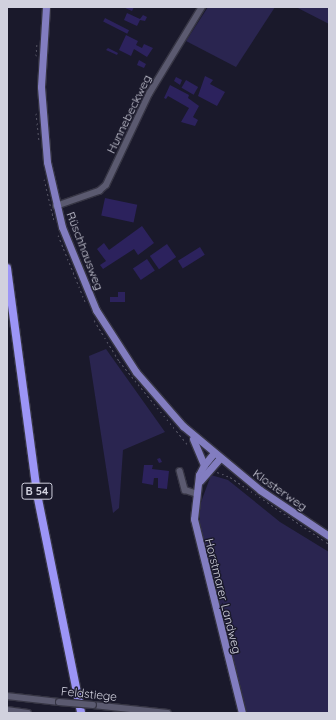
<!DOCTYPE html>
<html>
<head>
<meta charset="utf-8">
<style>
	body { margin:0 }
	#map { position:relative; width:336px; height:720px; overflow:hidden; background:#1a192b; font-family:Quicksand,sans-serif }
	div>[style] { position:absolute }
	.green>* { inset:0; background:#2a2550 }
	.building>* { inset:0; background:#2c225d; transform-origin:0 0 }
	.path>* { height:1px; margin-top:-0.5px; transform-origin:0; background:repeating-linear-gradient(90deg,#555464 0 2px,transparent 0 5px) }
	.roads { filter:drop-shadow(1px 0 #363544) drop-shadow(-1px 0 #363544) drop-shadow(0 1px #363544) drop-shadow(0 -1px #363544) }
	.minor>* { height:5.5px; margin:-2.75px; padding:0 2.75px; transform-origin:2.75px; border-radius:2.75px; background:#5b5a70 }
	.major>* { height:7px; margin:-3.5px; padding:0 3.5px; transform-origin:3.5px; border-radius:3.5px; background:#827dc0 }
	.highway>* { height:8px; margin:-4px; padding:0 4px; transform-origin:4px; border-radius:4px; background:#9c95f6 }
	.bridges { filter:drop-shadow(1px 0 #363544) drop-shadow(-1px 0 #363544) drop-shadow(0 1px #363544) drop-shadow(0 -1px #363544) }
	.minor-bridge>* { height:5.5px; margin:-2.75px; padding:0 2.75px; transform-origin:2.75px; border-radius:2.75px; background:#5b5a70 }
	span { translate:-50% -50%; white-space:nowrap; text-align:center; line-height:1.15; -webkit-text-stroke:3px #1a192b; paint-order:stroke }
	.shield-label span { padding:1px 3px; background:#1a192b; border:1px solid; border-radius:3px; -webkit-text-stroke-width:0 }
	.shield-label { font-size:11px; color:#d1d1de; font-weight:700 }
	.street-label { font-size:12px; color:#d1d1de }
	.frame { position:absolute; inset:0; border:8px solid #d1d1de; pointer-events:none }
</style>
</head>
<body>
<div id="map">
	<div class="green">
		<i style="clip-path:polygon(208px 7px,275px 7px,236px 67px,186px 41px)"></i>
		<i style="clip-path:polygon(296px 7px,329px 7px,329px 24px)"></i>
		<i style="clip-path:polygon(106px 349px,165px 432px,123px 450px,119px 508px,113px 513px,89px 356px)"></i>
		<i style="clip-path:polygon(211px 475px,228px 480px,280px 522px,329px 552px,329px 713px,246px 713px,200px 524px,200px 505px)"></i>
	</div>
	<div class="building">
		<i style="clip-path:polygon(123px 7px,134px 7px,132px 11px)"></i>
		<i style="clip-path:polygon(127px 13px,140px 19px,143px 15px,147px 17px,145px 21px,140px 20px,137px 26px,124px 20px)"></i>
		<i style="left:105px;top:18px;width:27px;height:4px;rotate:27deg"></i>
		<i style="clip-path:polygon(126px 35px,138px 41px,136px 45px,142px 48px,144px 44px,153px 48px,147px 57px,134px 49px,131px 56px,119px 50px)"></i>
		<i style="clip-path:polygon(108px 48px,118px 53px,117px 55px,106px 50px)"></i>
		<i style="clip-path:polygon(139px 60px,146px 64px,144px 68px,137px 65px)"></i>
		<i style="clip-path:polygon(205px 76px,213px 80px,210px 84px,225px 92px,217px 106px,198px 96px)"></i>
		<i style="clip-path:polygon(176px 77px,182px 80px,180px 85px,174px 81px)"></i>
		<i style="left:186px;top:80px;width:14px;height:9px;rotate:30deg"></i>
		<i style="clip-path:polygon(170px 85px,189px 95px,188px 98px,199px 106px,193px 117px,198px 120px,195px 126px,181px 122px,189px 108px,168px 96px,166px 99px,164px 98px)"></i>
		<i style="left:105px;top:198px;width:33px;height:18px;rotate:12deg"></i>
		<i style="clip-path:polygon(142px 226px,154px 243px,138px 255px,134px 249px,103px 269px,100px 265px,106px 261px,97px 249px,104px 243px,109px 250px)"></i>
		<i style="left:167px;top:244px;width:16px;height:21px;rotate:55deg"></i>
		<i style="left:200px;top:247px;width:9px;height:26px;rotate:58deg"></i>
		<i style="left:147px;top:259px;width:14px;height:17px;rotate:56deg"></i>
		<i style="clip-path:polygon(118px 292px,125px 292px,125px 302px,110px 302px,110px 297px,118px 297px)"></i>
		<i style="clip-path:polygon(160px 458px,162px 462px,159px 463px,157px 459px)"></i>
		<i style="clip-path:polygon(144px 465px,153px 465px,152px 469px,169px 471px,167px 489px,158px 488px,158px 478px,154px 478px,153px 485px,142px 483px)"></i>
	</div>
	<div class="path">
		<i style="left:36px;top:56px;width:13px;rotate:-86deg"></i>
		<i style="left:36px;top:113px;width:29px;rotate:84deg"></i>
		<i style="left:44px;top:179px;width:43px;rotate:76.6deg"></i>
		<i style="left:58px;top:235px;width:74px;rotate:67.9deg"></i>
		<i style="left:94px;top:320px;width:48px;rotate:58.6deg"></i>
		<i style="left:119px;top:361px;width:109px;rotate:50.6deg"></i>
		<i style="left:217px;top:472px;width:14px;rotate:21deg"></i>
		<i style="left:230px;top:477px;width:112px;rotate:34.1deg"></i>
		<i style="left:326px;top:542px;width:4px;rotate:34deg"></i>
	</div>
	<div class="roads">
		<div class="minor">
			<i style="left:56px;top:206px;width:46px;rotate:-19.2deg"></i>
			<i style="left:99px;top:191px;width:9px;rotate:-41deg"></i>
			<i style="left:106px;top:185px;width:101px;rotate:-64.7deg"></i>
			<i style="left:149px;top:94px;width:102px;rotate:-58.7deg"></i>
			<i style="left:180px;top:471px;width:20px;rotate:75deg"></i>
			<i style="left:185px;top:490px;width:10px;rotate:17deg"></i>
			<i style="left:7px;top:696px;width:52px;rotate:6.6deg"></i>
			<i style="left:93px;top:705px;width:75px;rotate:6.1deg"></i>
			<i style="left:7px;top:710px;width:21px;rotate:8deg"></i>
		</div>
		<div class="major">
			<i style="left:46px;top:7px;width:80px;rotate:93.6deg"></i>
			<i style="left:41px;top:87px;width:75px;rotate:85.4deg"></i>
			<i style="left:47px;top:162px;width:67px;rotate:77deg"></i>
			<i style="left:62px;top:227px;width:90px;rotate:67.7deg"></i>
			<i style="left:96px;top:310px;width:74px;rotate:57.2deg"></i>
			<i style="left:136px;top:372px;width:72px;rotate:49deg"></i>
			<i style="left:183px;top:426px;width:100px;rotate:39.7deg"></i>
			<i style="left:260px;top:490px;width:83px;rotate:33.7deg"></i>
			<i style="left:193px;top:439px;width:28px;rotate:67deg"></i>
			<i style="left:213px;top:454px;width:14px;rotate:129deg"></i>
			<i style="left:204px;top:465px;width:11px;rotate:117deg"></i>
			<i style="left:199px;top:475px;width:44px;rotate:96.5deg"></i>
			<i style="left:194px;top:519px;width:200px;rotate:76.1deg"></i>
			<i style="left:200px;top:481px;width:29px;rotate:-49deg"></i>
		</div>
		<div class="highway">
			<i style="left:7px;top:268px;width:228px;rotate:82.4deg"></i>
			<i style="left:37px;top:494px;width:223px;rotate:78.6deg"></i>
		</div>
	</div>
	<div class="bridges">
		<div class="minor-bridge">
			<i style="left:59px;top:702px;width:34px;rotate:5deg"></i>
		</div>
	</div>
	<div class="shield-label">
		<span style="left:37px;top:491px">B 54</span>
	</div>
	<div class="street-label">
		<span style="left:129px;top:114px;rotate:-64deg">Hunnebeckweg</span>
		<span style="left:85px;top:251px;rotate:69deg">Rüschhausweg</span>
		<span style="left:280px;top:490px;rotate:35deg">Klosterweg</span>
		<span style="left:223px;top:596px;rotate:76deg">Horstmarer Landweg</span>
		<span style="left:89px;top:694px;rotate:6deg">Feldstiege</span>
	</div>
	<div class="frame"></div>
</div>
</body>
</html>
